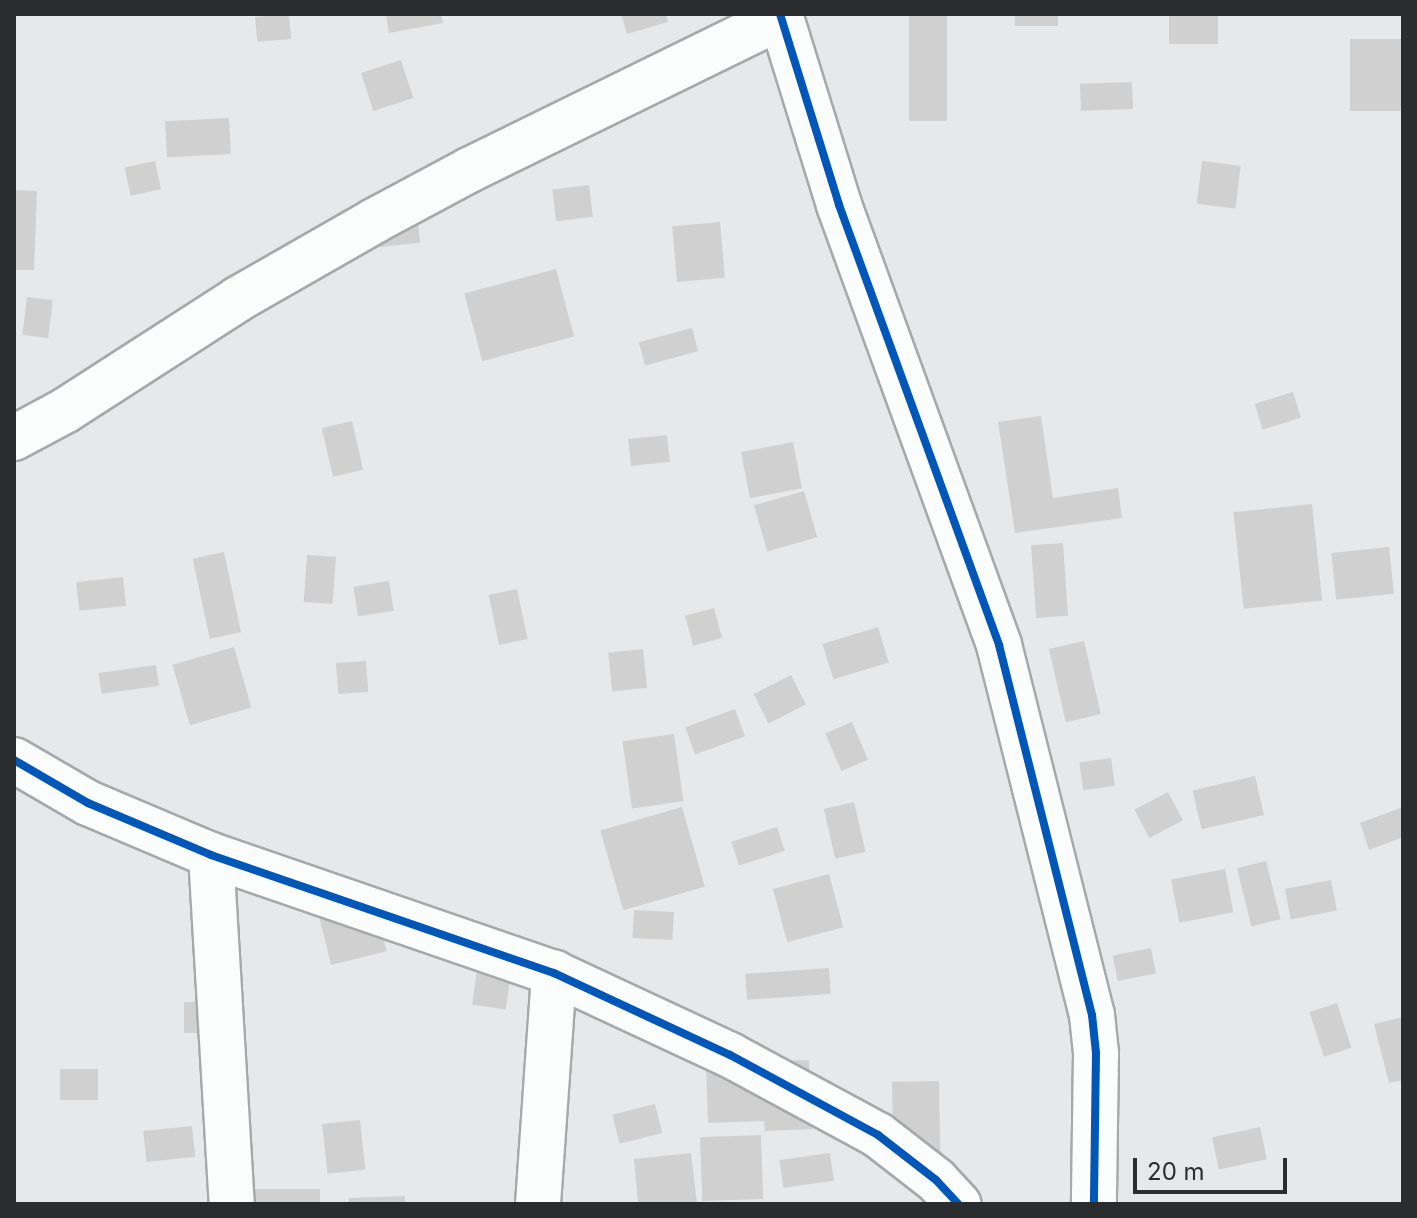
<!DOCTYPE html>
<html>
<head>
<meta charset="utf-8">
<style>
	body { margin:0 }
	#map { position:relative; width:1417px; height:1218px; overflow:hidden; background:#e6e8ea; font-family:Inter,sans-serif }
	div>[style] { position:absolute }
	.building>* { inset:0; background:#d0d0d1; transform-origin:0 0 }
	.roads { filter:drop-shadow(2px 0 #a6a8a9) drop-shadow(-2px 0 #a6a8a9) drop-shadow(0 2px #a6a8a9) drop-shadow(0 -2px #a6a8a9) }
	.street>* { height:44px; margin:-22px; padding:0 22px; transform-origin:22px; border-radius:22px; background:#fbfcfc }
	.cycleway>* { height:8px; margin:-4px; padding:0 4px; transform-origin:4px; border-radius:4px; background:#0057b8 }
	span { translate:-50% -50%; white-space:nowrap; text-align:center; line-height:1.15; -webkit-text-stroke:6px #e5e8eb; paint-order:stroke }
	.frame { position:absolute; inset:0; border:16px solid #2b2c2d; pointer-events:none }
	.scale { position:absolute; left:1133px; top:1158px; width:154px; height:36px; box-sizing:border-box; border:4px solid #2b2c2d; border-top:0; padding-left:10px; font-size:24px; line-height:28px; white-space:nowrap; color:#2b2c2d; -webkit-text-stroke:6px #e5e8eb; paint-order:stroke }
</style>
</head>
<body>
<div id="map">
	<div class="building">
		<i style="left:289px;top:14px;width:25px;height:34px;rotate:85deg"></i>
		<i style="clip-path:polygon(386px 14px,441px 14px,443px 23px,389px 33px)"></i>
		<i style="clip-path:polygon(621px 14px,666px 14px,668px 22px,627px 34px)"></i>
		<i style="left:909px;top:14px;width:38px;height:107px"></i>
		<i style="left:1015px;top:14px;width:43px;height:12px"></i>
		<i style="left:1169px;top:14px;width:49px;height:30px"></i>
		<i style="left:1350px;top:39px;width:53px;height:72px"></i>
		<i style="left:401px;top:60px;width:40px;height:42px;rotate:72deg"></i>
		<i style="left:1132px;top:82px;width:27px;height:52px;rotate:88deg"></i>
		<i style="left:229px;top:118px;width:36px;height:64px;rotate:87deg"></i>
		<i style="left:155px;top:161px;width:29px;height:31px;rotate:78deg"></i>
		<i style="left:1202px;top:161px;width:39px;height:43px;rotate:7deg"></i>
		<i style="left:589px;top:185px;width:32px;height:37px;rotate:83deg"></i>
		<i style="clip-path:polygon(14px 190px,37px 191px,34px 270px,14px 270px)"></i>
		<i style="left:417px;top:214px;width:29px;height:40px;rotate:84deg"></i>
		<i style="left:720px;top:222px;width:56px;height:48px;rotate:85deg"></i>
		<i style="left:556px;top:269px;width:70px;height:95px;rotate:75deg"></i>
		<i style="left:27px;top:297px;width:26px;height:38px;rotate:7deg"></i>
		<i style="left:692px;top:328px;width:24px;height:55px;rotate:75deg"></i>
		<i style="left:1293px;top:392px;width:27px;height:40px;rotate:73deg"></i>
		<i style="clip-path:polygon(1041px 416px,1053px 498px,1118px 488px,1122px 518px,1015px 533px,998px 422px)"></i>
		<i style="left:352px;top:421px;width:50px;height:31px;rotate:77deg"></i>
		<i style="left:667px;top:435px;width:27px;height:39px;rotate:84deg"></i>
		<i style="left:793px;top:442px;width:47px;height:53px;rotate:79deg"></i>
		<i style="left:804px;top:491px;width:48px;height:52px;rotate:74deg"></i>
		<i style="left:1312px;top:504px;width:97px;height:79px;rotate:84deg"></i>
		<i style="left:1063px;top:543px;width:73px;height:32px;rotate:86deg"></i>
		<i style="left:1389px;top:547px;width:47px;height:58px;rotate:84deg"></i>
		<i style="left:224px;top:552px;width:82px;height:32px;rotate:78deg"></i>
		<i style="left:307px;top:555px;width:29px;height:47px;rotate:4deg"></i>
		<i style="left:123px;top:577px;width:29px;height:47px;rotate:84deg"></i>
		<i style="left:389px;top:581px;width:30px;height:36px;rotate:81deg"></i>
		<i style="left:517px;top:589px;width:51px;height:29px;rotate:78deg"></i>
		<i style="left:714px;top:608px;width:31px;height:30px;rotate:75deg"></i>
		<i style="left:878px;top:627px;width:37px;height:58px;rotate:73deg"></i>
		<i style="left:1084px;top:641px;width:75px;height:36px;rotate:77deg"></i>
		<i style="left:234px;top:647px;width:63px;height:64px;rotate:74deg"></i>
		<i style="left:643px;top:649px;width:39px;height:35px;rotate:84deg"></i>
		<i style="left:366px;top:661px;width:31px;height:30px;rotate:86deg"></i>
		<i style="left:156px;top:665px;width:21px;height:58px;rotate:82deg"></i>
		<i style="left:791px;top:675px;width:33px;height:42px;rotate:63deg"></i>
		<i style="left:735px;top:709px;width:29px;height:53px;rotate:70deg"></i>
		<i style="left:852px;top:722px;width:41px;height:29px;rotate:67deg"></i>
		<i style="left:674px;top:734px;width:68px;height:52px;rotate:82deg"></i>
		<i style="left:1111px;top:758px;width:28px;height:32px;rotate:82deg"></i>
		<i style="left:1255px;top:776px;width:40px;height:64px;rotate:77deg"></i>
		<i style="left:1168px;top:792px;width:32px;height:38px;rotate:62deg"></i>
		<i style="left:854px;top:802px;width:51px;height:31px;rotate:77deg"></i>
		<i style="left:682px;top:807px;width:83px;height:85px;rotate:74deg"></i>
		<i style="clip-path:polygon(1403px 807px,1403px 837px,1369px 850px,1360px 823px)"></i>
		<i style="left:777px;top:827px;width:25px;height:48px;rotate:72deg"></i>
		<i style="left:1266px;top:861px;width:60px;height:30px;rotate:76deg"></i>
		<i style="left:1225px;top:869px;width:44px;height:55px;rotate:79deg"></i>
		<i style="left:829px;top:874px;width:55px;height:58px;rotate:75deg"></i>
		<i style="left:1331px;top:880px;width:31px;height:47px;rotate:79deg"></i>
		<i style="left:372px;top:893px;width:60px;height:57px;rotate:76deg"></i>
		<i style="left:634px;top:910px;width:40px;height:28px;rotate:3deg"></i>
		<i style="left:1151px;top:948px;width:26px;height:39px;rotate:79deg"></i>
		<i style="left:829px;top:968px;width:26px;height:84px;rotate:86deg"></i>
		<i style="left:477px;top:970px;width:34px;height:35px;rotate:8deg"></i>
		<i style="left:184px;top:1002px;width:49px;height:31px"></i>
		<i style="left:1337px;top:1003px;width:47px;height:29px;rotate:72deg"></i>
		<i style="clip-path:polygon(1403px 1017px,1403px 1080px,1389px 1083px,1374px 1024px)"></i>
		<i style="clip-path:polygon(809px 1060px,812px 1129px,765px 1131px,764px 1121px,708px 1123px,706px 1064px)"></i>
		<i style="left:60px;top:1069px;width:38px;height:31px"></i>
		<i style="left:939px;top:1081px;width:93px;height:47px;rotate:89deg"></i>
		<i style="left:655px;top:1104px;width:30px;height:44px;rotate:76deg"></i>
		<i style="left:360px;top:1120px;width:50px;height:38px;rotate:84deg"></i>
		<i style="left:192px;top:1126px;width:31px;height:49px;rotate:84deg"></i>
		<i style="left:1260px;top:1127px;width:33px;height:49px;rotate:78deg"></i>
		<i style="left:761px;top:1135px;width:64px;height:61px;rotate:88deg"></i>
		<i style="clip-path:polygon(691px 1153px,697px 1204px,638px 1204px,634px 1159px)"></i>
		<i style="left:830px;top:1153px;width:28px;height:51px;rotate:82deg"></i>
		<i style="left:320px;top:1189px;width:15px;height:81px;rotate:90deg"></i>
		<i style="clip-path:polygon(405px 1196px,405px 1204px,349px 1204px,349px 1198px)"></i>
	</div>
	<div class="roads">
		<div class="street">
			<i style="left:780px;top:14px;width:200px;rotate:72.8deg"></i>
			<i style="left:839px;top:205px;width:468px;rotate:70deg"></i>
			<i style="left:999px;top:645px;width:382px;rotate:75.9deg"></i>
			<i style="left:1092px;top:1015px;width:38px;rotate:84deg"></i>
			<i style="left:1096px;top:1053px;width:151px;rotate:90.8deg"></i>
			<i style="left:14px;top:438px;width:59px;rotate:-28.3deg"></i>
			<i style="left:66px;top:410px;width:205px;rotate:-32.8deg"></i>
			<i style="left:238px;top:299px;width:157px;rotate:-29.8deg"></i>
			<i style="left:374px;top:221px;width:108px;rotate:-28.2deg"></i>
			<i style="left:469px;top:170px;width:347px;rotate:-26.1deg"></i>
			<i style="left:14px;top:760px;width:86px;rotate:30.2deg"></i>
			<i style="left:88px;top:803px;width:134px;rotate:22.9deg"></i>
			<i style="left:211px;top:855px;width:363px;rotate:19deg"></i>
			<i style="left:554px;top:973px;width:194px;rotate:25deg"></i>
			<i style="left:730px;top:1055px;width:168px;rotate:28.4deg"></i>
			<i style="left:878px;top:1135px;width:73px;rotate:37.8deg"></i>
			<i style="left:936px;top:1180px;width:33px;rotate:47deg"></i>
			<i style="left:211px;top:855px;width:350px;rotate:86.6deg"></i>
			<i style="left:538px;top:1204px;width:232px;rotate:-86deg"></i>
		</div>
	</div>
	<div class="cycleway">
		<i style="left:780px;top:14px;width:200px;rotate:72.8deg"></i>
		<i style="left:839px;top:205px;width:468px;rotate:70deg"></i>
		<i style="left:999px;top:645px;width:382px;rotate:75.9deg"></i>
		<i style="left:1092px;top:1015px;width:38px;rotate:84deg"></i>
		<i style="left:1096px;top:1053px;width:151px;rotate:90.8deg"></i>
		<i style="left:14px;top:760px;width:86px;rotate:30.2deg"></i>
		<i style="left:88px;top:803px;width:134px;rotate:22.9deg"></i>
		<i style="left:211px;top:855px;width:363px;rotate:19deg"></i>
		<i style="left:554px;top:973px;width:194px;rotate:25deg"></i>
		<i style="left:730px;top:1055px;width:168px;rotate:28.4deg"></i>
		<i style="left:878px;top:1135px;width:73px;rotate:37.8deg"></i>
		<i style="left:936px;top:1180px;width:33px;rotate:47deg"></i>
	</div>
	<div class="frame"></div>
	<div class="scale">20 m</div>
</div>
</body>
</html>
